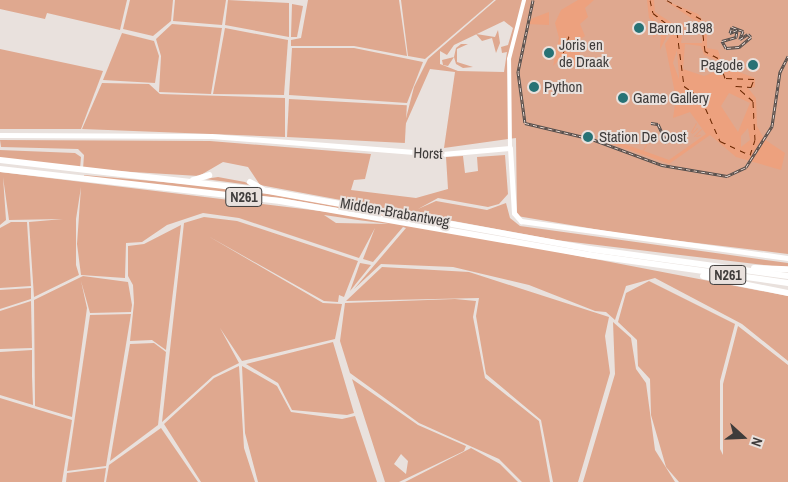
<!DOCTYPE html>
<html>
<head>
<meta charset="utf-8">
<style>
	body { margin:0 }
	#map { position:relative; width:788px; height:482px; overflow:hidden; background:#e9e1dd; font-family:"Archivo Narrow",sans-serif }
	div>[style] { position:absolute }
	.green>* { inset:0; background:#dfa88f; transform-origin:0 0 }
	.water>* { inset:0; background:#eda17e }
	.stream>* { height:1px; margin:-0.5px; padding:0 0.5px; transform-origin:0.5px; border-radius:0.5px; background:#eda17e }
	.ferry>* { height:1px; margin-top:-0.5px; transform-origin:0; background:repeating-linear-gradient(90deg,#6a2600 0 6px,transparent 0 11px) }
	.street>* { height:4px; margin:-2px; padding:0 2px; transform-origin:2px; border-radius:2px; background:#fff }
	.secondary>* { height:5px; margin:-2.5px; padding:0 2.5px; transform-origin:2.5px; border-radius:2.5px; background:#fff }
	.highway>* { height:6px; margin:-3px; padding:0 3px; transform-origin:3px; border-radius:3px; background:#fff }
	.rail>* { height:3px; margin-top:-1.5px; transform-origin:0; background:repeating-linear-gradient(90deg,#e9e1dd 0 4px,#514d4c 0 8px); box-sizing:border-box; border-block:1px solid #514d4c }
	.dots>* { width:14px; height:14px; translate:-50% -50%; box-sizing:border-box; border:2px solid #e9e1dd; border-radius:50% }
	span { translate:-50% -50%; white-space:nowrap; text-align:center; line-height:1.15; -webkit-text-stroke:4px #e9e1dd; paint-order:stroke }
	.shield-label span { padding:1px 4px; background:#e9e1dd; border:1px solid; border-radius:4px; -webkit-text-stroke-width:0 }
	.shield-label { font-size:14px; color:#3f3c3b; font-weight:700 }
	.poi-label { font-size:15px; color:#3f3c3b }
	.left { translate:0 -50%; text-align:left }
	.right { translate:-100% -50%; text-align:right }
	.street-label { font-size:15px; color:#3f3c3b }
	.north { position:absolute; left:718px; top:412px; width:50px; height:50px; -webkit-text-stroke:4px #e9e1dd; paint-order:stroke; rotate:110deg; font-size:14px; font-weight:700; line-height:20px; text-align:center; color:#3f3c3b }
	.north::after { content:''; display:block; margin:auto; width:18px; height:22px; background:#3f3c3b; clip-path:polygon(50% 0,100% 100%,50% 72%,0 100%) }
</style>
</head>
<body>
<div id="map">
	<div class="green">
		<i style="clip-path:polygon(0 0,127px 0,120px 30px,47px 13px,45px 19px,0 9px)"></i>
		<i style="clip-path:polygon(130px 0,173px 0,171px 21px,153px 36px,123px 29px)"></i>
		<i style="clip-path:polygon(175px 0,226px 0,222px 25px,173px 21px)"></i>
		<i style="clip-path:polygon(228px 0,289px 3px,289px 37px,225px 25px)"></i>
		<i style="clip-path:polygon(308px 0,399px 0,407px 56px,354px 46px,291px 46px,291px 40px,301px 38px)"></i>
		<i style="clip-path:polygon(401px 0,494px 0,425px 59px,408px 56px)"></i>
		<i style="clip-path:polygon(evenodd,496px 0,788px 0,788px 254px,630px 235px,517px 216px,516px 138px,444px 148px,455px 72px,430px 69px,403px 130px,414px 87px,428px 59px,496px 0,504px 21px,513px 28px,508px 45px,501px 47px,502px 53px,507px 52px,504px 72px,458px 71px,440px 64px,440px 51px,447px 55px,454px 45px,504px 21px)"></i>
		<i style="clip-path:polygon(292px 4px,303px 6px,297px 37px,291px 37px)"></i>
		<i style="clip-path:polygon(172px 24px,222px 28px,211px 94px,159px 92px,161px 56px,156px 39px)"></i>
		<i style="clip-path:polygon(225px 28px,288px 40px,284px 95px,213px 94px)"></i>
		<i style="clip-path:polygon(498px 30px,500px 43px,496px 53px,492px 38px,482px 41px,476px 34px,495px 37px)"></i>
		<i style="clip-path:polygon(122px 33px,154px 41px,159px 56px,155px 83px,103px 80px)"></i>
		<i style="clip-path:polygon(461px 44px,468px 44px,457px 49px,457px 62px,473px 67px,463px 68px,456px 64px,454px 57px,448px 66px,443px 65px,442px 60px,454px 57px,456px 48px)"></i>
		<i style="clip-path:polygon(292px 48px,354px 48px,423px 62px,407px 103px,289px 95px)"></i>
		<i style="clip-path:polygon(0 49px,103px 71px,81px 129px,0 129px)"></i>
		<i style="clip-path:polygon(102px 83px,149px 84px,160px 94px,285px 98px,285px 137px,82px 129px)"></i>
		<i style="left:289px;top:99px;width:118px;height:38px;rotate:3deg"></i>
		<i style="clip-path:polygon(0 140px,210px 141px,371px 154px,365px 179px,354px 180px,351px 190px,416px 198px,448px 189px,446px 157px,463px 156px,465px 173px,478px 171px,477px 157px,505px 155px,508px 194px,499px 204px,488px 207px,438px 198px,418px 209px,436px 201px,487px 210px,506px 203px,510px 218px,520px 226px,788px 263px,788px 268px,556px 240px,260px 185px,248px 167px,223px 162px,199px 176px,83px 169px,84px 155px,78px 149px,1px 147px)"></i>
		<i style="clip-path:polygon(0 150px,75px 153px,81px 157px,80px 169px,0 159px)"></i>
		<i style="clip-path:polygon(evenodd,0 172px,386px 219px,788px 296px,788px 361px,742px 324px,655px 278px,626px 286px,615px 320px,606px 312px,595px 311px,529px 285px,453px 267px,381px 264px,354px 289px,406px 228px,403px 227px,373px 262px,363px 259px,375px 228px,359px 258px,239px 218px,203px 213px,167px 225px,142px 242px,126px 243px,125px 278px,81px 275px,77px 244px,81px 187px,76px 219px,76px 265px,79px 275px,34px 297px,29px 222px,63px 219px,9px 220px,3px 177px,6px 220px,0 225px,0 172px,324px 215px,358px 220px,389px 224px,336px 223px,324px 215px)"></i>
		<i style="clip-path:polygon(84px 175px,231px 188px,411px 216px,408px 220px,280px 198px,84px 179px)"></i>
		<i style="clip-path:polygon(218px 177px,245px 182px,250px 185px,205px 179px)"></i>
		<i style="clip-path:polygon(204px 217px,237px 221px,358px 261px,344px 297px,339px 295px,338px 302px,324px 301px,208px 236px,323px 303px,342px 304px,335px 339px,242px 361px,220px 328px,239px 363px,213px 376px,162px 422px,184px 223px)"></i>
		<i style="clip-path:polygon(11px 222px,27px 222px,31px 286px,0 288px,0 228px)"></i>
		<i style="clip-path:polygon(181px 225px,166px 350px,152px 340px,130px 341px,134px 303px,133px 285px,128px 276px,128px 246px,144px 244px)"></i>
		<i style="clip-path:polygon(360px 263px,371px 265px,350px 291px)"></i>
		<i style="clip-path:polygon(382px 267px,469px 272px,609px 317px,605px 336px,610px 373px,578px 482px,553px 482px,541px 420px,486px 374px,476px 316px,479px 298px,346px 301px)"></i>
		<i style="clip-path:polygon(83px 276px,128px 282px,132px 305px,131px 312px,90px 313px,81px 281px,87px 308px,72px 417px,35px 406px,34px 300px)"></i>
		<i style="clip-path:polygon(649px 281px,735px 324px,720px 381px,720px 449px,735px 479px,723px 455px,723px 384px,738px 326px,788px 365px,788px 482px,679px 482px,666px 467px,651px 415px,650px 379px,638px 366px,637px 340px,618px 322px,626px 293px)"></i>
		<i style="clip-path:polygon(31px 288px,31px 299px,0 309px,0 290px)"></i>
		<i style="clip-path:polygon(455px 299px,476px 301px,473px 317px,485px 378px,539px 421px,550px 482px,522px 482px,499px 459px,419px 423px,350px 373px,340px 341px,345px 303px)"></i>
		<i style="clip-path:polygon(31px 301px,32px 348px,0 349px,0 311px)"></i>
		<i style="clip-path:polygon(131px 314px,106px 466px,67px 471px,90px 315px)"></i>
		<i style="clip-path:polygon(613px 322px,631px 338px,636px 369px,646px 383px,655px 450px,675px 482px,583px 482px,615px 374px)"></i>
		<i style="clip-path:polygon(333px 342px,354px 413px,347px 415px,292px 410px,278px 383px,246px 364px)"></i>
		<i style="clip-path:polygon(154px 343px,166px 352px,158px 425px,110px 461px,130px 344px)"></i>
		<i style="clip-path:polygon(32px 350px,32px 376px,33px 405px,0 395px,0 352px)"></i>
		<i style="clip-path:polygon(239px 366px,244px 448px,255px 482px,201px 482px,164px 424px,214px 378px)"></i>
		<i style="clip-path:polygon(242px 366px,277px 386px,291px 412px,342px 419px,355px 416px,377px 482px,258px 482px,245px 433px)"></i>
		<i style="clip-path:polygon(evenodd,352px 379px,418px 425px,466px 446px,464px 451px,399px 482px,385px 482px,352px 379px,401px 454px,408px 461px,406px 474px,394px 464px,401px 454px)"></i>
		<i style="clip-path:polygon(0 398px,72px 420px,62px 482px,0 482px)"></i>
		<i style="clip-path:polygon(161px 428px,198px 482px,106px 482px,109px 465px)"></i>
		<i style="clip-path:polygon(471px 448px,500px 464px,518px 482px,405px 482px)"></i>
		<i style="clip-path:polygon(106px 468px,104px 482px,66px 482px,67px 473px)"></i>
	</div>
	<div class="water">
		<i style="clip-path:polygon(578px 0,594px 0,585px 8px,588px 17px,580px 24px,585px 36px,579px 40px,580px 58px,575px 66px,557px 62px,553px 66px,559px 38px,555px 23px,561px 10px)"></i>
		<i style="clip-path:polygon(evenodd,647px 0,654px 0,655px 12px,672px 23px,684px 24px,681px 43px,702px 43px,703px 26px,664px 0,698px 14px,707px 26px,707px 48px,718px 50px,723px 66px,755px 78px,755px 87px,748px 88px,756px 98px,757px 126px,764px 139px,785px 153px,781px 170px,736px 157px,710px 135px,669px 164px,607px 142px,608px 138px,669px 160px,706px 134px,690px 112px,673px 118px,676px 98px,665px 44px,673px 32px,649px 13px,668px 33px,660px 50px,661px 31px,653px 38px,653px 31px,660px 28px,649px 18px,647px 0,685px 44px,701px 46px,704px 55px,716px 60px,715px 72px,704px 76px,683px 69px,685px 44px,647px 0,677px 50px,679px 77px,679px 79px,673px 63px,677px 50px,647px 0,729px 93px,750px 103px,738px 132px,721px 106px,729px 93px,647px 0,748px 128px,750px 140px,741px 147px,741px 136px,748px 128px)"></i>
		<i style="clip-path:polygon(549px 12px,549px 25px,527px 24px,533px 18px)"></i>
	</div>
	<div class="stream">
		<i style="left:691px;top:132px;width:10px;rotate:-61deg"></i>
		<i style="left:692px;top:133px;width:7px;rotate:-45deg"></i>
		<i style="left:694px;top:136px;width:10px;rotate:-45deg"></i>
		<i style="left:696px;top:136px;width:4px;rotate:-14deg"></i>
		<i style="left:642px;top:152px;width:21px;rotate:-62deg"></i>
	</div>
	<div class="ferry">
		<i style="left:650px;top:0;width:13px;rotate:77deg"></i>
		<i style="left:653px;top:13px;width:31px;rotate:38deg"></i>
		<i style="left:677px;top:32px;width:54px;rotate:82.6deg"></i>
		<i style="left:684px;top:86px;width:21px;rotate:35deg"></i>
		<i style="left:701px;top:98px;width:47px;rotate:66.2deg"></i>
		<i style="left:720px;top:141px;width:33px;rotate:25deg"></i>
		<i style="left:750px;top:155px;width:16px;rotate:-72deg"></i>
		<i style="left:755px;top:140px;width:39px;rotate:-93deg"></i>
		<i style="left:753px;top:101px;width:23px;rotate:-139deg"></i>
		<i style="left:736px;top:86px;width:15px;rotate:4deg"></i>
		<i style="left:751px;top:87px;width:9px;rotate:-69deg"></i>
		<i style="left:754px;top:79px;width:29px;rotate:-178deg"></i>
		<i style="left:725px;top:78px;width:21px;rotate:-109deg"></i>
		<i style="left:718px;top:58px;width:15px;rotate:-152deg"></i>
		<i style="left:705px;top:51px;width:32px;rotate:-97deg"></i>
		<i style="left:701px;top:19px;width:39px;rotate:-151deg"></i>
		<i style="left:569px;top:36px;width:24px;rotate:109deg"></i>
		<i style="left:561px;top:59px;width:22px;rotate:-51deg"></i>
		<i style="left:575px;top:42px;width:5px;rotate:11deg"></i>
	</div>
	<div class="street">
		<i style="left:510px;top:148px;width:89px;rotate:-90.6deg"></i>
		<i style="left:509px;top:59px;width:61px;rotate:-75.7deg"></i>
	</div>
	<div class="secondary">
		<i style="left:0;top:135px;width:211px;rotate:0.3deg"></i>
		<i style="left:211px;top:136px;width:232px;rotate:4.5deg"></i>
		<i style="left:442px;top:154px;width:68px;rotate:-5deg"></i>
		<i style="left:510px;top:148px;width:65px;rotate:86.5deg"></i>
		<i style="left:514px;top:213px;width:11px;rotate:49deg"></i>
		<i style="left:521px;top:221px;width:270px;rotate:7.9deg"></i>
	</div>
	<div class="highway">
		<i style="left:0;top:160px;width:270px;rotate:6.6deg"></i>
		<i style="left:268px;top:191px;width:327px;rotate:10.2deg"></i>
		<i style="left:590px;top:249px;width:200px;rotate:7.8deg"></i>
		<i style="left:0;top:169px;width:282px;rotate:6.5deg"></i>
		<i style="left:280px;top:201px;width:314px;rotate:9.9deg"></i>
		<i style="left:589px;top:255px;width:201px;rotate:8deg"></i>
		<i style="left:193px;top:180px;width:17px;rotate:-17deg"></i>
		<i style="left:250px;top:182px;width:14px;rotate:30deg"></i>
		<i style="left:754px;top:268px;width:34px;rotate:2deg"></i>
		<i style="left:703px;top:276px;width:87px;rotate:11.3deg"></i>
	</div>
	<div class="rail">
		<i style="left:533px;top:0;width:74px;rotate:101.8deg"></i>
		<i style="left:518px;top:72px;width:51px;rotate:82.2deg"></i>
		<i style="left:525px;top:123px;width:69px;rotate:13.4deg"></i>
		<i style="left:592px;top:139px;width:75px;rotate:20.4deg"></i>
		<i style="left:662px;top:165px;width:66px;rotate:9.6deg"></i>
		<i style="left:727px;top:176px;width:21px;rotate:-25deg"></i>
		<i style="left:746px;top:167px;width:49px;rotate:-57.6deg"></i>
		<i style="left:772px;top:126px;width:55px;rotate:-81.6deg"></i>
		<i style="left:780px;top:72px;width:18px;rotate:-63deg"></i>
		<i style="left:732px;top:27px;width:12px;rotate:20deg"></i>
		<i style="left:743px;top:31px;width:9px;rotate:111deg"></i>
		<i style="left:740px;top:39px;width:9px;rotate:-32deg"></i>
		<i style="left:748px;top:34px;width:4px;rotate:45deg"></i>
		<i style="left:751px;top:37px;width:16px;rotate:140deg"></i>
		<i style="left:739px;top:47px;width:13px;rotate:176deg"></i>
		<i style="left:726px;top:48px;width:8px;rotate:-120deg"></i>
		<i style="left:722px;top:41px;width:15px;rotate:-16deg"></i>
		<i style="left:736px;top:37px;width:7px;rotate:-82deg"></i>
		<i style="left:737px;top:30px;width:8px;rotate:157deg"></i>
		<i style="left:730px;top:33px;width:6px;rotate:-72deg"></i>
		<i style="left:651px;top:123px;width:7px;rotate:8deg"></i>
		<i style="left:658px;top:124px;width:21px;rotate:65deg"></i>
	</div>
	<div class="dots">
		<i style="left:639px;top:28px;background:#277275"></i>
		<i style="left:549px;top:53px;background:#277275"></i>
		<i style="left:753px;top:65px;background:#277275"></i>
		<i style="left:534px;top:87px;background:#277275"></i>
		<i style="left:623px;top:98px;background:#277275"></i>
		<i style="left:588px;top:137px;background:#277275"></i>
	</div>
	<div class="shield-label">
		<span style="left:244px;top:197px">N261</span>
		<span style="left:728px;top:275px">N261</span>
	</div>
	<div class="poi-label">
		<span class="left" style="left:649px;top:28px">Baron 1898</span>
		<span class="left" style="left:559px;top:53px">Joris en<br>de Draak</span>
		<span class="right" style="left:743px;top:65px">Pagode</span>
		<span class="left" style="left:544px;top:87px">Python</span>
		<span class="left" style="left:633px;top:98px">Game Gallery</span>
		<span class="left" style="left:599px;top:137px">Station De Oost</span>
	</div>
	<div class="street-label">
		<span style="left:428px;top:153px;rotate:2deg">Horst</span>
		<span style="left:395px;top:212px;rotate:10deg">Midden-Brabantweg</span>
	</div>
	<div class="north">N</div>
</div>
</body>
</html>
